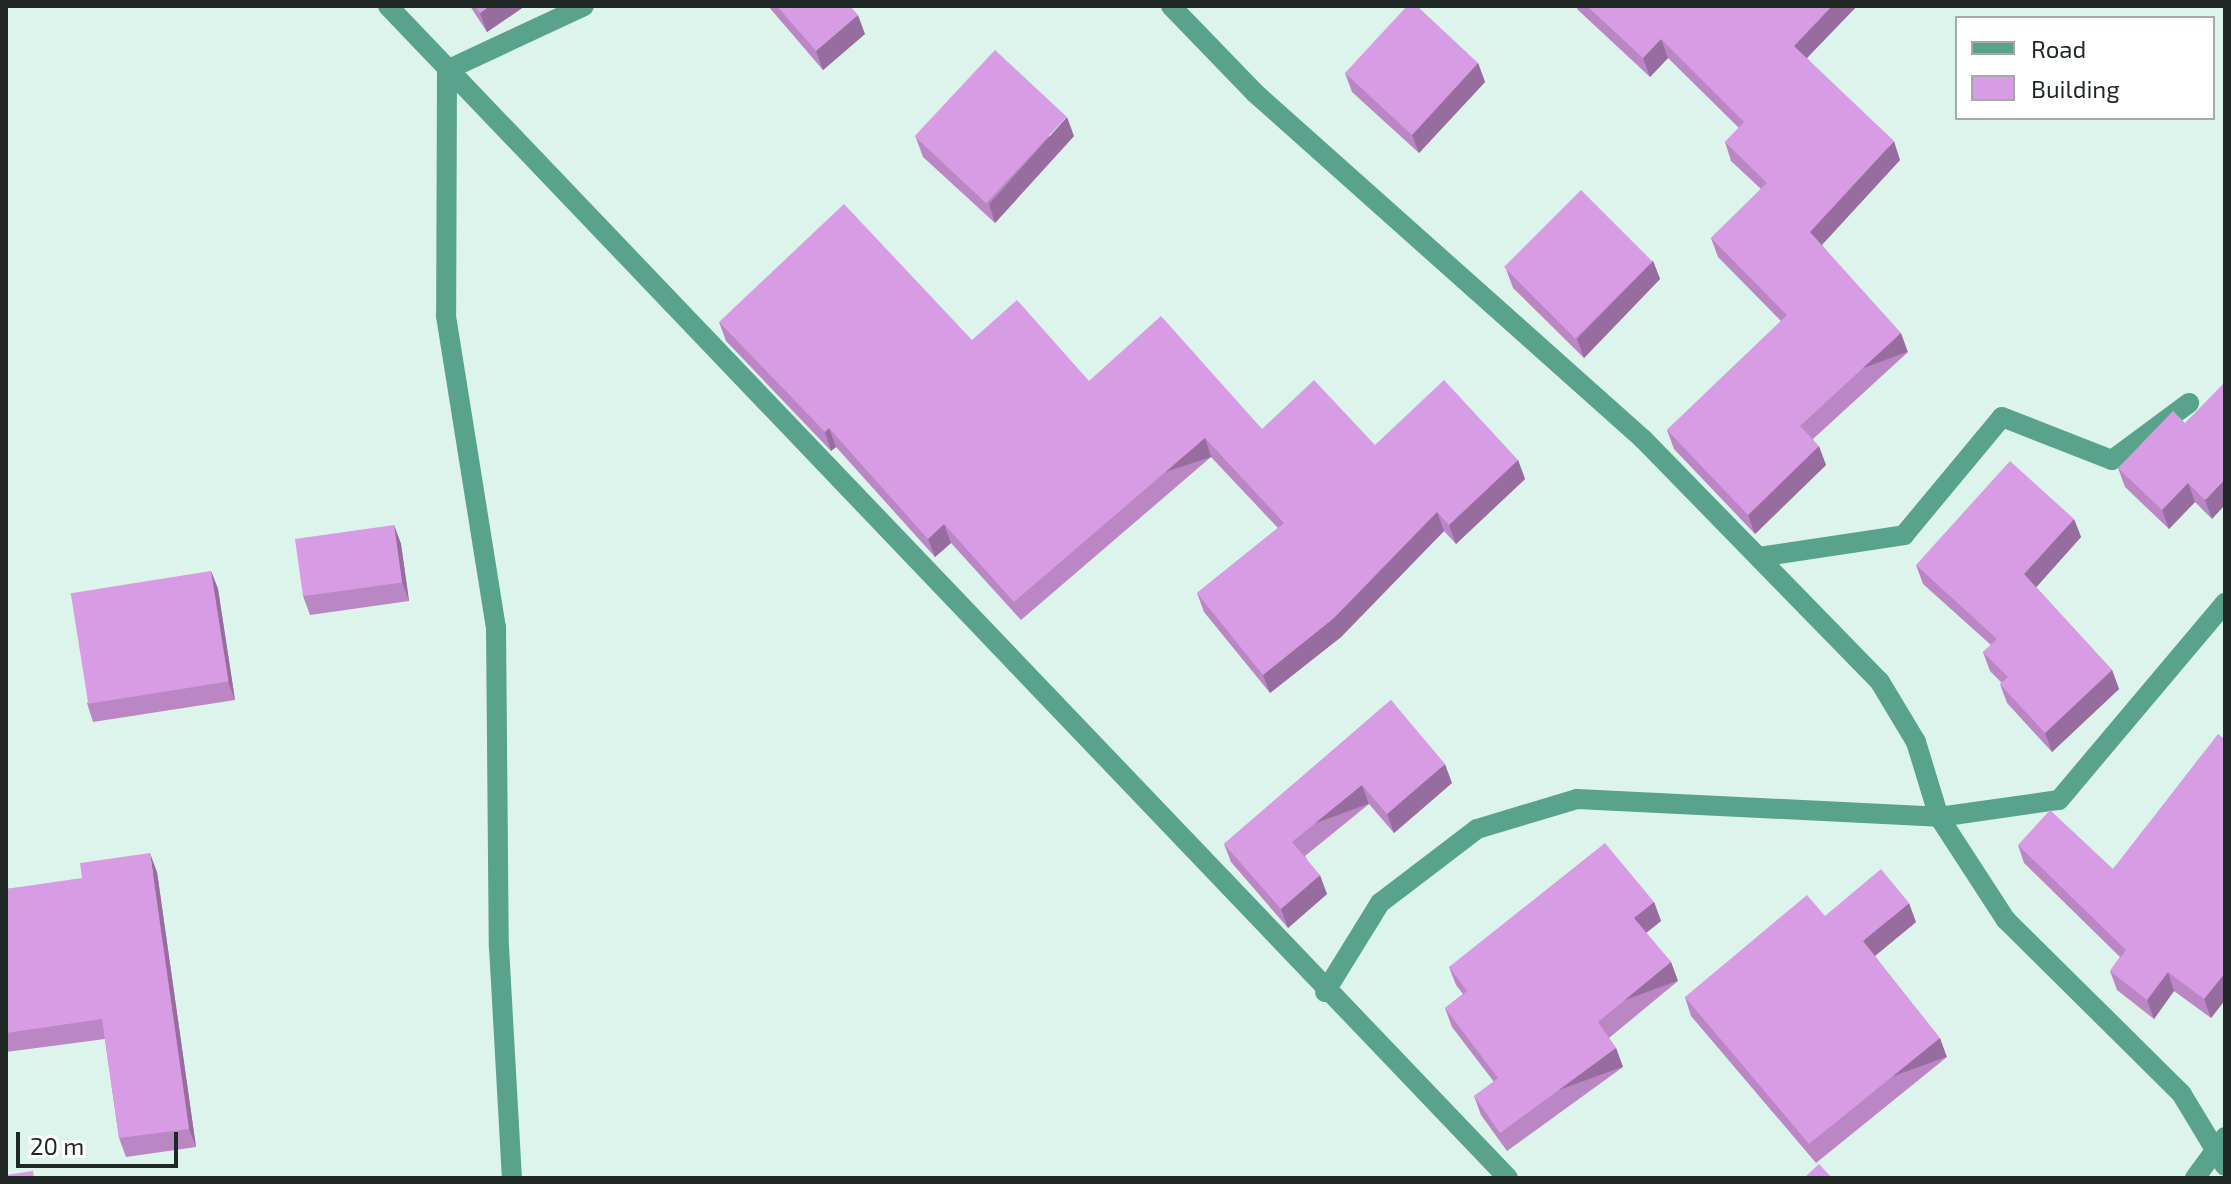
<!DOCTYPE html>
<html>
<head>
<meta charset="utf-8">
<style>
	body { margin:0 }
	#map { position:relative; width:2231px; height:1184px; overflow:hidden; background:#ddf4ec; font-family:"Exo 2",sans-serif }
	div>[style] { position:absolute }
	.lane>* { height:20px; margin:-10px; padding:0 10px; transform-origin:10px; border-radius:10px; background:#59a28c }
	.street>* { height:20px; margin:-10px; padding:0 10px; transform-origin:10px; border-radius:10px; background:#59a28c }
	.wall>* { inset:0; background:#ba86c4 }
	.shaded-wall>* { inset:0; background:#976da0; transform-origin:0 0 }
	.building>* { inset:0; background:#d89ce4; transform-origin:0 0 }
	span { translate:-50% -50%; white-space:nowrap; text-align:center; line-height:1.15; -webkit-text-stroke:6px #fff; paint-order:stroke }
	.frame { position:absolute; inset:0; border:8px solid #1f2825; pointer-events:none }
	.legend { position:absolute; left:1955px; top:16px; width:260px; height:104px; box-sizing:border-box; background:#fff; border:2px solid #a5a9a8; margin:0; padding:10px 14px; list-style:none; font-size:24px; color:#1f2825 }
	.legend li { display:flex; align-items:center; gap:16px; height:40px }
	.legend b { width:40px; border:2px solid #a5a9a8 }
	.scale { position:absolute; left:16px; top:1132px; width:162px; height:36px; box-sizing:border-box; border:4px solid #1f2825; border-top:0; padding-left:10px; font-size:24px; line-height:28px; white-space:nowrap; color:#1f2825; -webkit-text-stroke:6px #fff; paint-order:stroke }
</style>
</head>
<body>
<div id="map">
	<div class="lane">
		<i style="left:447px;top:70px;width:151px;rotate:-25deg"></i>
		<i style="left:1759px;top:557px;width:147px;rotate:-8.6deg"></i>
		<i style="left:1904px;top:535px;width:153px;rotate:-50.3deg"></i>
		<i style="left:2002px;top:417px;width:118px;rotate:21.4deg"></i>
		<i style="left:2112px;top:460px;width:96px;rotate:-36.5deg"></i>
	</div>
	<div class="street">
		<i style="left:388px;top:6px;width:1621px;rotate:46.3deg"></i>
		<i style="left:1171px;top:6px;width:121px;rotate:46deg"></i>
		<i style="left:1255px;top:93px;width:520px;rotate:41.73deg"></i>
		<i style="left:1643px;top:439px;width:339px;rotate:45.7deg"></i>
		<i style="left:1880px;top:682px;width:70px;rotate:59deg"></i>
		<i style="left:1916px;top:742px;width:78px;rotate:73deg"></i>
		<i style="left:1939px;top:817px;width:123px;rotate:57deg"></i>
		<i style="left:2006px;top:920px;width:246px;rotate:44.7deg"></i>
		<i style="left:2181px;top:1093px;width:85px;rotate:58.9deg"></i>
		<i style="left:447px;top:70px;width:246px;rotate:90.2deg"></i>
		<i style="left:446px;top:316px;width:315px;rotate:80.9deg"></i>
		<i style="left:496px;top:627px;width:320px;rotate:89.5deg"></i>
		<i style="left:499px;top:947px;width:231px;rotate:86.8deg"></i>
		<i style="left:1325px;top:992px;width:105px;rotate:-58.3deg"></i>
		<i style="left:1380px;top:903px;width:122px;rotate:-37.3deg"></i>
		<i style="left:1477px;top:829px;width:104px;rotate:-16.7deg"></i>
		<i style="left:1577px;top:799px;width:362px;rotate:2.8deg"></i>
		<i style="left:1939px;top:817px;width:121px;rotate:-8.1deg"></i>
		<i style="left:2059px;top:800px;width:258px;rotate:-49.9deg"></i>
		<i style="left:2195px;top:1178px;width:51px;rotate:-53.8deg"></i>
	</div>
	<div class="wall">
		<i style="clip-path:polygon(470px 6px,525px 6px,487px 32px)"></i>
		<i style="clip-path:polygon(768px 6px,850px 6px,865px 34px,823px 70px)"></i>
		<i style="clip-path:polygon(1576px 6px,1857px 6px,1807px 58px,1900px 160px,1822px 245px,1908px 352px,1813px 439px,1826px 465px,1755px 534px,1674px 449px,1667px 430px,1781px 321px,1718px 257px,1711px 238px,1761px 189px,1731px 161px,1725px 142px,1739px 128px,1668px 58px,1650px 77px,1578px 10px)"></i>
		<i style="clip-path:polygon(1478px 63px,1485px 82px,1419px 153px,1352px 92px,1345px 73px)"></i>
		<i style="clip-path:polygon(1074px 136px,995px 223px,923px 157px,916px 138px)"></i>
		<i style="clip-path:polygon(1653px 261px,1660px 279px,1584px 358px,1513px 288px,1506px 269px)"></i>
		<i style="clip-path:polygon(719px 322px,972px 340px,1089px 381px,1262px 429px,1375px 445px,1518px 460px,1525px 479px,1456px 544px,1444px 531px,1341px 637px,1270px 693px,1204px 612px,1197px 593px,1278px 528px,1211px 457px,1021px 620px,951px 543px,935px 557px,836px 447px,831px 451px,726px 341px)"></i>
		<i style="clip-path:polygon(2185px 423px,2212px 519px,2195px 502px,2169px 529px,2125px 487px,2118px 468px)"></i>
		<i style="clip-path:polygon(2074px 519px,2081px 537px,2036px 587px,2112px 670px,2119px 689px,2052px 752px,2007px 703px,2000px 684px,2002px 683px,1990px 671px,1983px 652px,1991px 645px,1923px 584px,1916px 565px)"></i>
		<i style="clip-path:polygon(394px 525px,401px 544px,409px 601px,310px 615px,303px 596px)"></i>
		<i style="clip-path:polygon(211px 571px,218px 589px,235px 700px,93px 722px,87px 703px)"></i>
		<i style="clip-path:polygon(1391px 700px,1452px 783px,1394px 833px,1369px 804px,1305px 856px,1327px 894px,1288px 928px,1231px 862px,1224px 844px)"></i>
		<i style="clip-path:polygon(2225px 736px,2225px 1000px,2211px 1018px,2174px 991px,2154px 1019px,2117px 990px,2110px 971px,2120px 957px,2024px 863px,2018px 845px,2113px 869px)"></i>
		<i style="clip-path:polygon(157px 872px,196px 1147px,126px 1157px,119px 1138px,105px 1039px,6px 1052px,6px 889px)"></i>
		<i style="clip-path:polygon(1654px 902px,1661px 921px,1646px 933px,1671px 962px,1678px 981px,1609px 1038px,1616px 1048px,1623px 1067px,1507px 1151px,1481px 1115px,1474px 1096px,1494px 1082px,1452px 1027px,1445px 1008px,1463px 994px,1456px 985px,1449px 967px)"></i>
		<i style="clip-path:polygon(1825px 916px,1916px 922px,1875px 956px,1947px 1057px,1816px 1163px,1691px 1016px,1685px 997px)"></i>
	</div>
	<div class="shaded-wall">
		<i style="clip-path:polygon(490px 6px,525px 6px,487px 32px,480px 13px)"></i>
		<i style="clip-path:polygon(1832px 6px,1857px 6px,1801px 64px,1794px 46px)"></i>
		<i style="clip-path:polygon(858px 15px,865px 34px,823px 70px,816px 51px)"></i>
		<i style="clip-path:polygon(1661px 39px,1668px 58px,1650px 77px,1643px 58px)"></i>
		<i style="clip-path:polygon(1478px 63px,1485px 82px,1419px 153px,1412px 135px)"></i>
		<i style="clip-path:polygon(1067px 117px,1074px 136px,995px 223px,989px 204px)"></i>
		<i style="clip-path:polygon(1894px 141px,1900px 160px,1817px 250px,1810px 232px)"></i>
		<i style="clip-path:polygon(1653px 261px,1660px 279px,1584px 358px,1577px 339px)"></i>
		<i style="left:1901px;top:333px;width:20px;height:137px;rotate:70deg"></i>
		<i style="clip-path:polygon(829px 428px,836px 447px,831px 451px,825px 432px)"></i>
		<i style="left:1205px;top:438px;width:20px;height:252px;rotate:72deg"></i>
		<i style="clip-path:polygon(1819px 446px,1826px 465px,1755px 534px,1748px 515px)"></i>
		<i style="clip-path:polygon(1518px 460px,1525px 479px,1456px 544px,1449px 525px)"></i>
		<i style="clip-path:polygon(2225px 479px,2225px 505px,2212px 519px,2205px 500px)"></i>
		<i style="clip-path:polygon(2188px 483px,2195px 502px,2169px 529px,2162px 510px)"></i>
		<i style="clip-path:polygon(1437px 512px,1444px 531px,1341px 637px,1270px 693px,1263px 675px)"></i>
		<i style="clip-path:polygon(2074px 519px,2081px 537px,2031px 593px,2024px 574px)"></i>
		<i style="clip-path:polygon(944px 524px,951px 543px,935px 557px,928px 539px)"></i>
		<i style="clip-path:polygon(394px 525px,401px 544px,409px 601px,402px 582px)"></i>
		<i style="clip-path:polygon(211px 571px,218px 589px,235px 700px,228px 682px)"></i>
		<i style="clip-path:polygon(2112px 670px,2119px 689px,2052px 752px,2045px 733px)"></i>
		<i style="clip-path:polygon(1445px 764px,1452px 783px,1394px 833px,1387px 814px)"></i>
		<i style="left:1362px;top:785px;width:20px;height:90px;rotate:70deg"></i>
		<i style="clip-path:polygon(150px 853px,157px 872px,196px 1147px,189px 1129px)"></i>
		<i style="clip-path:polygon(1320px 875px,1327px 894px,1288px 928px,1281px 909px)"></i>
		<i style="clip-path:polygon(1654px 902px,1661px 921px,1641px 937px,1634px 918px)"></i>
		<i style="clip-path:polygon(1909px 903px,1916px 922px,1870px 960px,1863px 941px)"></i>
		<i style="left:1671px;top:962px;width:20px;height:94px;rotate:70deg"></i>
		<i style="clip-path:polygon(2168px 972px,2174px 991px,2154px 1019px,2147px 1000px)"></i>
		<i style="clip-path:polygon(2225px 973px,2225px 1000px,2211px 1018px,2204px 999px)"></i>
		<i style="left:1940px;top:1038px;width:20px;height:169px;rotate:70deg"></i>
		<i style="left:1616px;top:1048px;width:20px;height:144px;rotate:70deg"></i>
	</div>
	<div class="building">
		<i style="clip-path:polygon(475px 6px,490px 6px,480px 13px)"></i>
		<i style="clip-path:polygon(777px 6px,850px 6px,858px 15px,816px 51px)"></i>
		<i style="clip-path:polygon(1407px 6px,1417px 6px,1478px 63px,1412px 135px,1345px 73px)"></i>
		<i style="clip-path:polygon(1587px 6px,1832px 6px,1794px 46px,1894px 141px,1810px 232px,1901px 333px,1800px 426px,1819px 446px,1748px 515px,1667px 430px,1787px 315px,1711px 238px,1767px 183px,1725px 142px,1744px 122px,1661px 39px,1643px 58px)"></i>
		<i style="left:995px;top:50px;width:98px;height:118px;rotate:43deg"></i>
		<i style="left:1581px;top:190px;width:101px;height:109px;rotate:45deg"></i>
		<i style="clip-path:polygon(844px 204px,972px 340px,1017px 300px,1089px 381px,1161px 316px,1262px 429px,1314px 380px,1375px 445px,1444px 380px,1518px 460px,1449px 525px,1437px 512px,1334px 618px,1263px 675px,1197px 593px,1284px 523px,1205px 438px,1014px 602px,944px 524px,928px 539px,829px 428px,825px 432px,719px 322px)"></i>
		<i style="clip-path:polygon(2225px 382px,2225px 479px,2205px 500px,2188px 483px,2162px 510px,2118px 468px,2173px 411px,2185px 423px)"></i>
		<i style="clip-path:polygon(2010px 461px,2074px 519px,2024px 574px,2112px 670px,2045px 733px,2000px 684px,2008px 677px,1983px 652px,1997px 639px,1916px 565px)"></i>
		<i style="left:394px;top:525px;width:58px;height:100px;rotate:82deg"></i>
		<i style="left:211px;top:571px;width:112px;height:142px;rotate:81deg"></i>
		<i style="clip-path:polygon(1391px 700px,1445px 764px,1387px 814px,1362px 785px,1292px 842px,1320px 875px,1281px 909px,1224px 844px)"></i>
		<i style="clip-path:polygon(2218px 734px,2223px 738px,2225px 736px,2225px 973px,2204px 999px,2168px 972px,2147px 1000px,2110px 971px,2126px 950px,2018px 845px,2050px 810px,2113px 869px)"></i>
		<i style="clip-path:polygon(1605px 843px,1654px 902px,1634px 918px,1671px 962px,1598px 1022px,1616px 1048px,1500px 1133px,1474px 1096px,1498px 1078px,1445px 1008px,1467px 991px,1449px 967px)"></i>
		<i style="clip-path:polygon(150px 853px,189px 1129px,119px 1138px,102px 1019px,6px 1033px,6px 889px,82px 878px,80px 863px)"></i>
		<i style="clip-path:polygon(1881px 869px,1909px 903px,1863px 941px,1940px 1038px,1809px 1144px,1685px 997px,1807px 895px,1825px 916px)"></i>
		<i style="clip-path:polygon(1819px 1164px,1832px 1178px,1804px 1178px)"></i>
		<i style="clip-path:polygon(33px 1171px,34px 1178px,6px 1178px,6px 1175px)"></i>
	</div>
	<div class="frame"></div>
	<ul class="legend">
	<li><b style="height:10px;background:#59a28c"></b>Road</li>
	<li><b style="height:22px;background:#d89ce4"></b>Building</li>
	</ul>
	<div class="scale">20 m</div>
</div>
</body>
</html>
